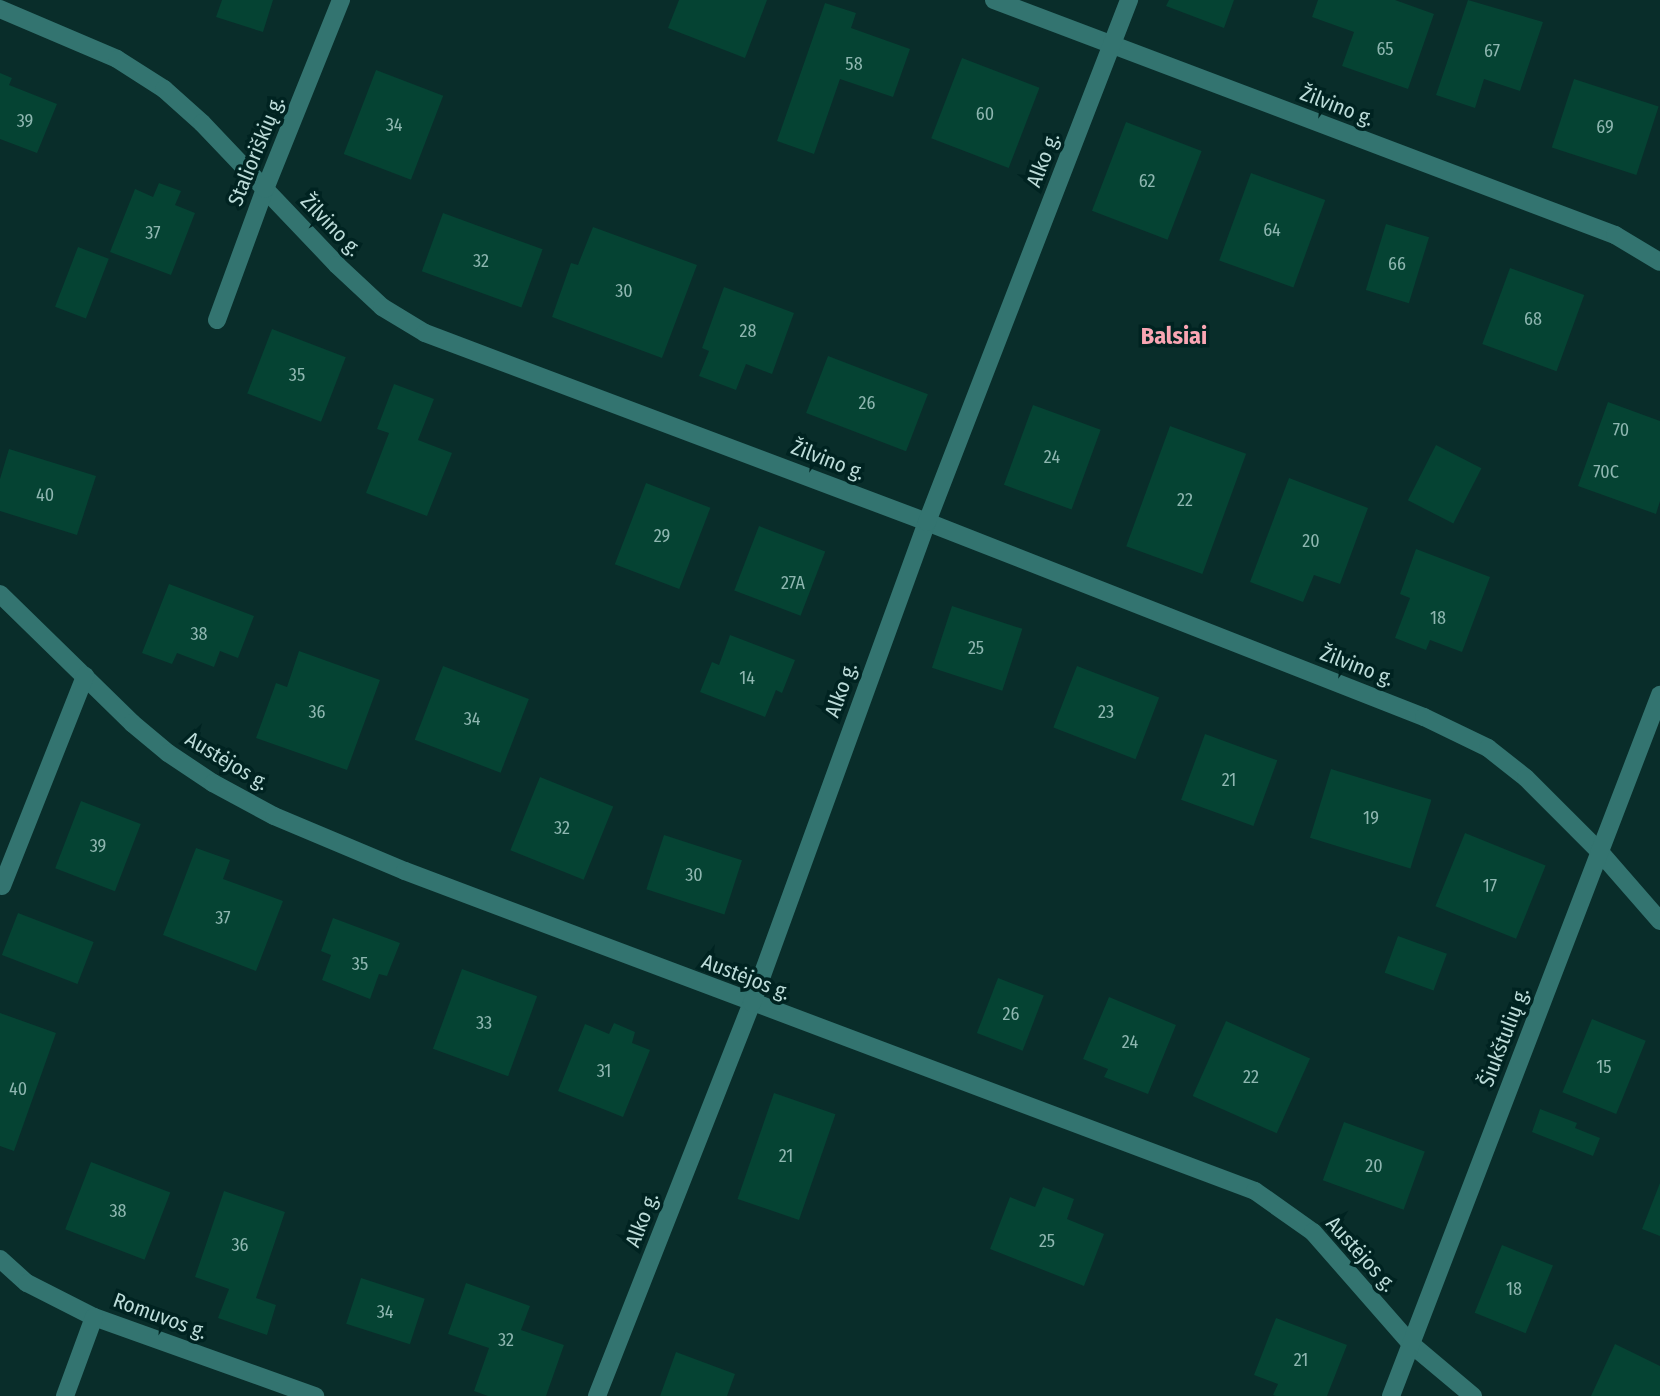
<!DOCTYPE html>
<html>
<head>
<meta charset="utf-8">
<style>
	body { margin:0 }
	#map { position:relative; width:1660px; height:1396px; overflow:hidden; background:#092d2a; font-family:"Fira Sans Condensed",sans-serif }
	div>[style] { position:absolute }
	.building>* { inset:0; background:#054333; transform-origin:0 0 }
	.minor>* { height:18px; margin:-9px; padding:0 9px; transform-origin:9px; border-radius:9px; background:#337470 }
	span { translate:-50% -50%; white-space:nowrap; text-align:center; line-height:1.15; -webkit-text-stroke:7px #002321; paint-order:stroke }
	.number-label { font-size:18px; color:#8eb6b0 }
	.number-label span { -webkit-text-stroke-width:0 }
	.street-label { font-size:21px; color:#bcdcd9 }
	.quarter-label { font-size:24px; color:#f9a6b3; font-weight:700 }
</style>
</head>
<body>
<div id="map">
	<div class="building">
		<i style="clip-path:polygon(222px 0,273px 0,263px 32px,216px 17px)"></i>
		<i style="clip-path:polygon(679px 0,767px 0,745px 58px,668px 28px)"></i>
		<i style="clip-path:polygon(1169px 0,1234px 0,1224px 28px,1166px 6px)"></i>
		<i style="clip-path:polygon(1318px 0,1395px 0,1434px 14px,1408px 89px,1342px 66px,1354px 32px,1312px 17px)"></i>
		<i style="clip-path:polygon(1468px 0,1543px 22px,1520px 91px,1484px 79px,1475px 108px,1436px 95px)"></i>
		<i style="clip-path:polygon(825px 3px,856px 13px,851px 28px,910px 49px,893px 97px,840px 79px,814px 154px,777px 141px)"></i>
		<i style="left:962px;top:58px;width:83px;height:86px;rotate:21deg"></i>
		<i style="left:376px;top:70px;width:72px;height:90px;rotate:21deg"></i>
		<i style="clip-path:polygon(0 73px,12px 78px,9px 85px,57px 104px,37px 153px,0 139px)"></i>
		<i style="left:1574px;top:79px;width:89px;height:72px;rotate:18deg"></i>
		<i style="left:1126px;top:122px;width:81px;height:95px;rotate:21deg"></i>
		<i style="left:1251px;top:173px;width:79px;height:93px;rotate:20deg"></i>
		<i style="clip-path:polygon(159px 183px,181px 191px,175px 205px,195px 213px,171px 275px,110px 252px,135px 189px,153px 197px)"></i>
		<i style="left:443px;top:213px;width:106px;height:62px;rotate:20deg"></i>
		<i style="left:1386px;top:224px;width:45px;height:69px;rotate:17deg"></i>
		<i style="clip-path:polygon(593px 227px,697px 265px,662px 358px,552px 317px,571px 263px,578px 265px)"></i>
		<i style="left:78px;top:247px;width:33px;height:64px;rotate:21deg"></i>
		<i style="left:1510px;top:268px;width:79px;height:81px;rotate:20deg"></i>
		<i style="clip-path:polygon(724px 287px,794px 313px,772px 374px,746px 364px,736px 390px,699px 376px,709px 351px,702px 348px)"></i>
		<i style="left:272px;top:329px;width:79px;height:69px;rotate:21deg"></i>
		<i style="left:828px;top:356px;width:107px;height:61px;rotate:21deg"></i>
		<i style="clip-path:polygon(394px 384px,434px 399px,418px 440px,452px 453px,427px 516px,366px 493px,389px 433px,377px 429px)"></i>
		<i style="clip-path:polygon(1608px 402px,1660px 421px,1660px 501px,1656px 514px,1578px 486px)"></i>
		<i style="left:1033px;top:405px;width:72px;height:85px;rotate:20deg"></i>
		<i style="left:1170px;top:426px;width:81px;height:128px;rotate:20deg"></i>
		<i style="left:1436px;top:445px;width:51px;height:62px;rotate:27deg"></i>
		<i style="clip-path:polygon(9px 449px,96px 476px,77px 535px,0 511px,0 479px)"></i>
		<i style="clip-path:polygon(1289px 478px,1368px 508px,1340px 584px,1314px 575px,1303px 602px,1250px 582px)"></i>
		<i style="left:646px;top:483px;width:69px;height:87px;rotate:21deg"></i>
		<i style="left:759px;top:526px;width:71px;height:69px;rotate:21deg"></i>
		<i style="clip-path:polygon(1416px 549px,1490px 577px,1462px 652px,1430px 640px,1426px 650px,1395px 638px,1410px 598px,1400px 594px)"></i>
		<i style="clip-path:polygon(169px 584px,254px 616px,238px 658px,220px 651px,214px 667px,177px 653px,172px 664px,142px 653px)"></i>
		<i style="left:952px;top:606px;width:74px;height:65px;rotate:18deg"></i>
		<i style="clip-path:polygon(730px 635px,795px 660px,782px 693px,776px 690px,765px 717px,700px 692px,712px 662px,719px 665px)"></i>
		<i style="clip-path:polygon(299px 651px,380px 680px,347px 770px,256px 738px,276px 683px,287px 687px)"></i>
		<i style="left:443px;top:666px;width:92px;height:79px;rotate:21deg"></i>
		<i style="left:1077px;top:666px;width:88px;height:66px;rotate:21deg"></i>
		<i style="left:1205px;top:734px;width:77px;height:70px;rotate:20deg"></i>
		<i style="left:1331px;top:769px;width:105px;height:72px;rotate:17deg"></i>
		<i style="left:540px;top:777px;width:79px;height:79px;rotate:22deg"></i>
		<i style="left:81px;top:801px;width:64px;height:72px;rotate:21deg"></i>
		<i style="left:1465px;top:833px;width:87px;height:79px;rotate:22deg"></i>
		<i style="left:664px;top:835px;width:82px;height:57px;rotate:18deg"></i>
		<i style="clip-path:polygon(196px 848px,230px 860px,223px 879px,283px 901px,256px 971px,163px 935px)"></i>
		<i style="left:18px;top:913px;width:81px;height:45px;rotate:21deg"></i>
		<i style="clip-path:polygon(333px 918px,400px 943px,387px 976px,379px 974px,370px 999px,322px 980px,331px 955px,321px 951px)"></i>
		<i style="left:1398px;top:936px;width:52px;height:39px;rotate:20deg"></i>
		<i style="left:462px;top:969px;width:80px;height:85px;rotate:20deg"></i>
		<i style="left:998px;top:978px;width:49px;height:59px;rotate:21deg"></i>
		<i style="clip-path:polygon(1109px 997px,1176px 1025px,1148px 1094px,1104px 1077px,1108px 1069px,1083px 1059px)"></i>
		<i style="clip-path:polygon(0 1013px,56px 1033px,14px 1151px,0 1146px)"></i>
		<i style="left:1592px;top:1019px;width:58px;height:79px;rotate:22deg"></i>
		<i style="left:1226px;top:1021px;width:92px;height:82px;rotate:24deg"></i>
		<i style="clip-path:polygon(614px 1023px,635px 1032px,632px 1043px,650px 1050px,623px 1117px,558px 1091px,585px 1024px,609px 1034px)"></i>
		<i style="left:774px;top:1093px;width:65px;height:112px;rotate:19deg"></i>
		<i style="clip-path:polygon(1540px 1109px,1577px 1123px,1575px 1128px,1600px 1138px,1593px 1156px,1532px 1132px)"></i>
		<i style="left:1344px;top:1122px;width:86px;height:62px;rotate:20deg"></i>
		<i style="left:91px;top:1162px;width:85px;height:72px;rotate:21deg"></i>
		<i style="clip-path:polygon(1660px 1183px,1660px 1236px,1642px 1229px)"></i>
		<i style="clip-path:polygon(1043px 1187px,1074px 1199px,1067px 1219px,1104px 1234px,1084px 1286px,990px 1249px,1010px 1197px,1035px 1207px)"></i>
		<i style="clip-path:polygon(224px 1191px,285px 1212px,256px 1298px,276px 1305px,267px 1335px,218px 1318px,229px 1289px,195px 1277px)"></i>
		<i style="left:1502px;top:1245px;width:55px;height:73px;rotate:22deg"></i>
		<i style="left:361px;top:1278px;width:67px;height:48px;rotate:18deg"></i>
		<i style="clip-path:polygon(466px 1283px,530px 1306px,521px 1330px,564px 1345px,546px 1396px,488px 1396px,474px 1391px,489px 1348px,448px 1334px)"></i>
		<i style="clip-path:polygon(1276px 1318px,1347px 1345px,1327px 1396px,1276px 1396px,1273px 1395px,1278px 1384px,1254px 1375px)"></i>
		<i style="clip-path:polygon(1615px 1344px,1660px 1366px,1660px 1396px,1591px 1396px)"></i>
		<i style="clip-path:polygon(676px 1352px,735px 1374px,727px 1396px,660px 1396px)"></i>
	</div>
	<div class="minor">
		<i style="left:994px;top:0;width:664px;rotate:20.73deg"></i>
		<i style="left:1615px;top:235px;width:52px;rotate:31deg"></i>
		<i style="left:0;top:9px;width:127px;rotate:23.1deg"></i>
		<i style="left:117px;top:59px;width:56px;rotate:32.6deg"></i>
		<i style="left:164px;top:89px;width:51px;rotate:41.8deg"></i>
		<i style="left:202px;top:123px;width:196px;rotate:46.4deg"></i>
		<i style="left:337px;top:265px;width:62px;rotate:43deg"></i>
		<i style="left:382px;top:307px;width:50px;rotate:31.2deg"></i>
		<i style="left:425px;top:333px;width:536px;rotate:20.63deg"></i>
		<i style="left:927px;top:522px;width:534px;rotate:21.42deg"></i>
		<i style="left:1424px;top:717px;width:71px;rotate:25.8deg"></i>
		<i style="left:1488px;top:748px;width:48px;rotate:38.3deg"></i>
		<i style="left:1526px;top:778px;width:103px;rotate:45deg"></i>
		<i style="left:1599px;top:851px;width:93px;rotate:48.9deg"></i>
		<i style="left:217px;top:320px;width:140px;rotate:-69.9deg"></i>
		<i style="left:265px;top:189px;width:204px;rotate:-68.1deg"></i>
		<i style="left:0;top:594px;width:185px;rotate:44.3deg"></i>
		<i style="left:132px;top:723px;width:47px;rotate:39.8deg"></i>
		<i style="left:168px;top:753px;width:54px;rotate:33.7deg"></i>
		<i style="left:213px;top:783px;width:69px;rotate:28.4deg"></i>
		<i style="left:274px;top:816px;width:142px;rotate:22.8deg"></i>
		<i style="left:405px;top:871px;width:908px;rotate:20.63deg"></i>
		<i style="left:1255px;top:1191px;width:71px;rotate:35.3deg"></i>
		<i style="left:1313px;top:1232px;width:149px;rotate:48.8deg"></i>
		<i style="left:1411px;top:1344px;width:81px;rotate:40deg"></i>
		<i style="left:2px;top:886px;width:226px;rotate:-68.4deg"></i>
		<i style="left:0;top:1259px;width:36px;rotate:42deg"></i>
		<i style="left:27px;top:1283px;width:75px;rotate:26.9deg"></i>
		<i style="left:94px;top:1317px;width:235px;rotate:19.7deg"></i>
		<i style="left:65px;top:1396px;width:84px;rotate:-69.8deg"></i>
		<i style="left:597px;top:1396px;width:422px;rotate:-68.5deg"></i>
		<i style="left:752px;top:1003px;width:512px;rotate:-70.01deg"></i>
		<i style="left:927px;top:522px;width:560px;rotate:-68.84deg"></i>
		<i style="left:1391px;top:1396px;width:751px;rotate:-69.01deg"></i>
	</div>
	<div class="number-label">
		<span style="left:1385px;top:49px">65</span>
		<span style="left:1492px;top:51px">67</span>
		<span style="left:854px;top:64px">58</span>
		<span style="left:985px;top:114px">60</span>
		<span style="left:25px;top:121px">39</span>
		<span style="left:394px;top:125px">34</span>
		<span style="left:1605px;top:127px">69</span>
		<span style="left:1147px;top:181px">62</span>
		<span style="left:1272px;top:230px">64</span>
		<span style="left:153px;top:233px">37</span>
		<span style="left:481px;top:261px">32</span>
		<span style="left:1397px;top:264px">66</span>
		<span style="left:624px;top:291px">30</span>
		<span style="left:1533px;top:319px">68</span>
		<span style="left:748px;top:331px">28</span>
		<span style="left:297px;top:375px">35</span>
		<span style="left:867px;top:403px">26</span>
		<span style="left:1621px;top:430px">70</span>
		<span style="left:1052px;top:457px">24</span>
		<span style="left:1606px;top:472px">70C</span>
		<span style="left:45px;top:495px">40</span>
		<span style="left:1185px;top:500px">22</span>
		<span style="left:662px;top:536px">29</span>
		<span style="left:1311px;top:541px">20</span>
		<span style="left:793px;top:583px">27A</span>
		<span style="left:1438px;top:618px">18</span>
		<span style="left:199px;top:634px">38</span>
		<span style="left:976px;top:648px">25</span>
		<span style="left:747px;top:678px">14</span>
		<span style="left:317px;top:712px">36</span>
		<span style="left:1106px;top:712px">23</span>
		<span style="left:472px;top:719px">34</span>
		<span style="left:1229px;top:780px">21</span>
		<span style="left:1371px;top:818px">19</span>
		<span style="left:562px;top:828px">32</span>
		<span style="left:98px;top:846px">39</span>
		<span style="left:694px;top:875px">30</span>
		<span style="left:1490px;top:886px">17</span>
		<span style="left:223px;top:918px">37</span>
		<span style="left:360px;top:964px">35</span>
		<span style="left:1011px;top:1014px">26</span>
		<span style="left:484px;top:1023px">33</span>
		<span style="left:1130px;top:1042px">24</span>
		<span style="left:1604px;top:1067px">15</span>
		<span style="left:604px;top:1071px">31</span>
		<span style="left:1251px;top:1077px">22</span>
		<span style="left:18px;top:1089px">40</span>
		<span style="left:786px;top:1156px">21</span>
		<span style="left:1374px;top:1166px">20</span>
		<span style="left:118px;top:1211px">38</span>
		<span style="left:1047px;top:1241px">25</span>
		<span style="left:240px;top:1245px">36</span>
		<span style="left:1514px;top:1289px">18</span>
		<span style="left:385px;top:1312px">34</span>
		<span style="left:506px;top:1340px">32</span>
		<span style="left:1301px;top:1360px">21</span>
	</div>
	<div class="street-label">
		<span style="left:1337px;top:106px;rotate:21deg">Žilvino g.</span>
		<span style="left:256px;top:151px;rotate:-68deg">Stalioriškių g.</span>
		<span style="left:1043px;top:160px;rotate:-69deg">Alko g.</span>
		<span style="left:331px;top:225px;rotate:46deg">Žilvino g.</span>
		<span style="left:828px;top:460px;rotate:21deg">Žilvino g.</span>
		<span style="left:1357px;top:666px;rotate:21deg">Žilvino g.</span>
		<span style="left:841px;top:690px;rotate:-70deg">Alko g.</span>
		<span style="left:227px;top:761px;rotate:31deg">Austėjos g.</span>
		<span style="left:746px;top:977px;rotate:21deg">Austėjos g.</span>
		<span style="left:1504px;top:1037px;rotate:-69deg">Šiukštulių g.</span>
		<span style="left:642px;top:1220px;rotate:-69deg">Alko g.</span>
		<span style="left:1361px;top:1254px;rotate:48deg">Austėjos g.</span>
		<span style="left:160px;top:1316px;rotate:20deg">Romuvos g.</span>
	</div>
	<div class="quarter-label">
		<span style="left:1174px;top:337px">Balsiai</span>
	</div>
</div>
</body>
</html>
